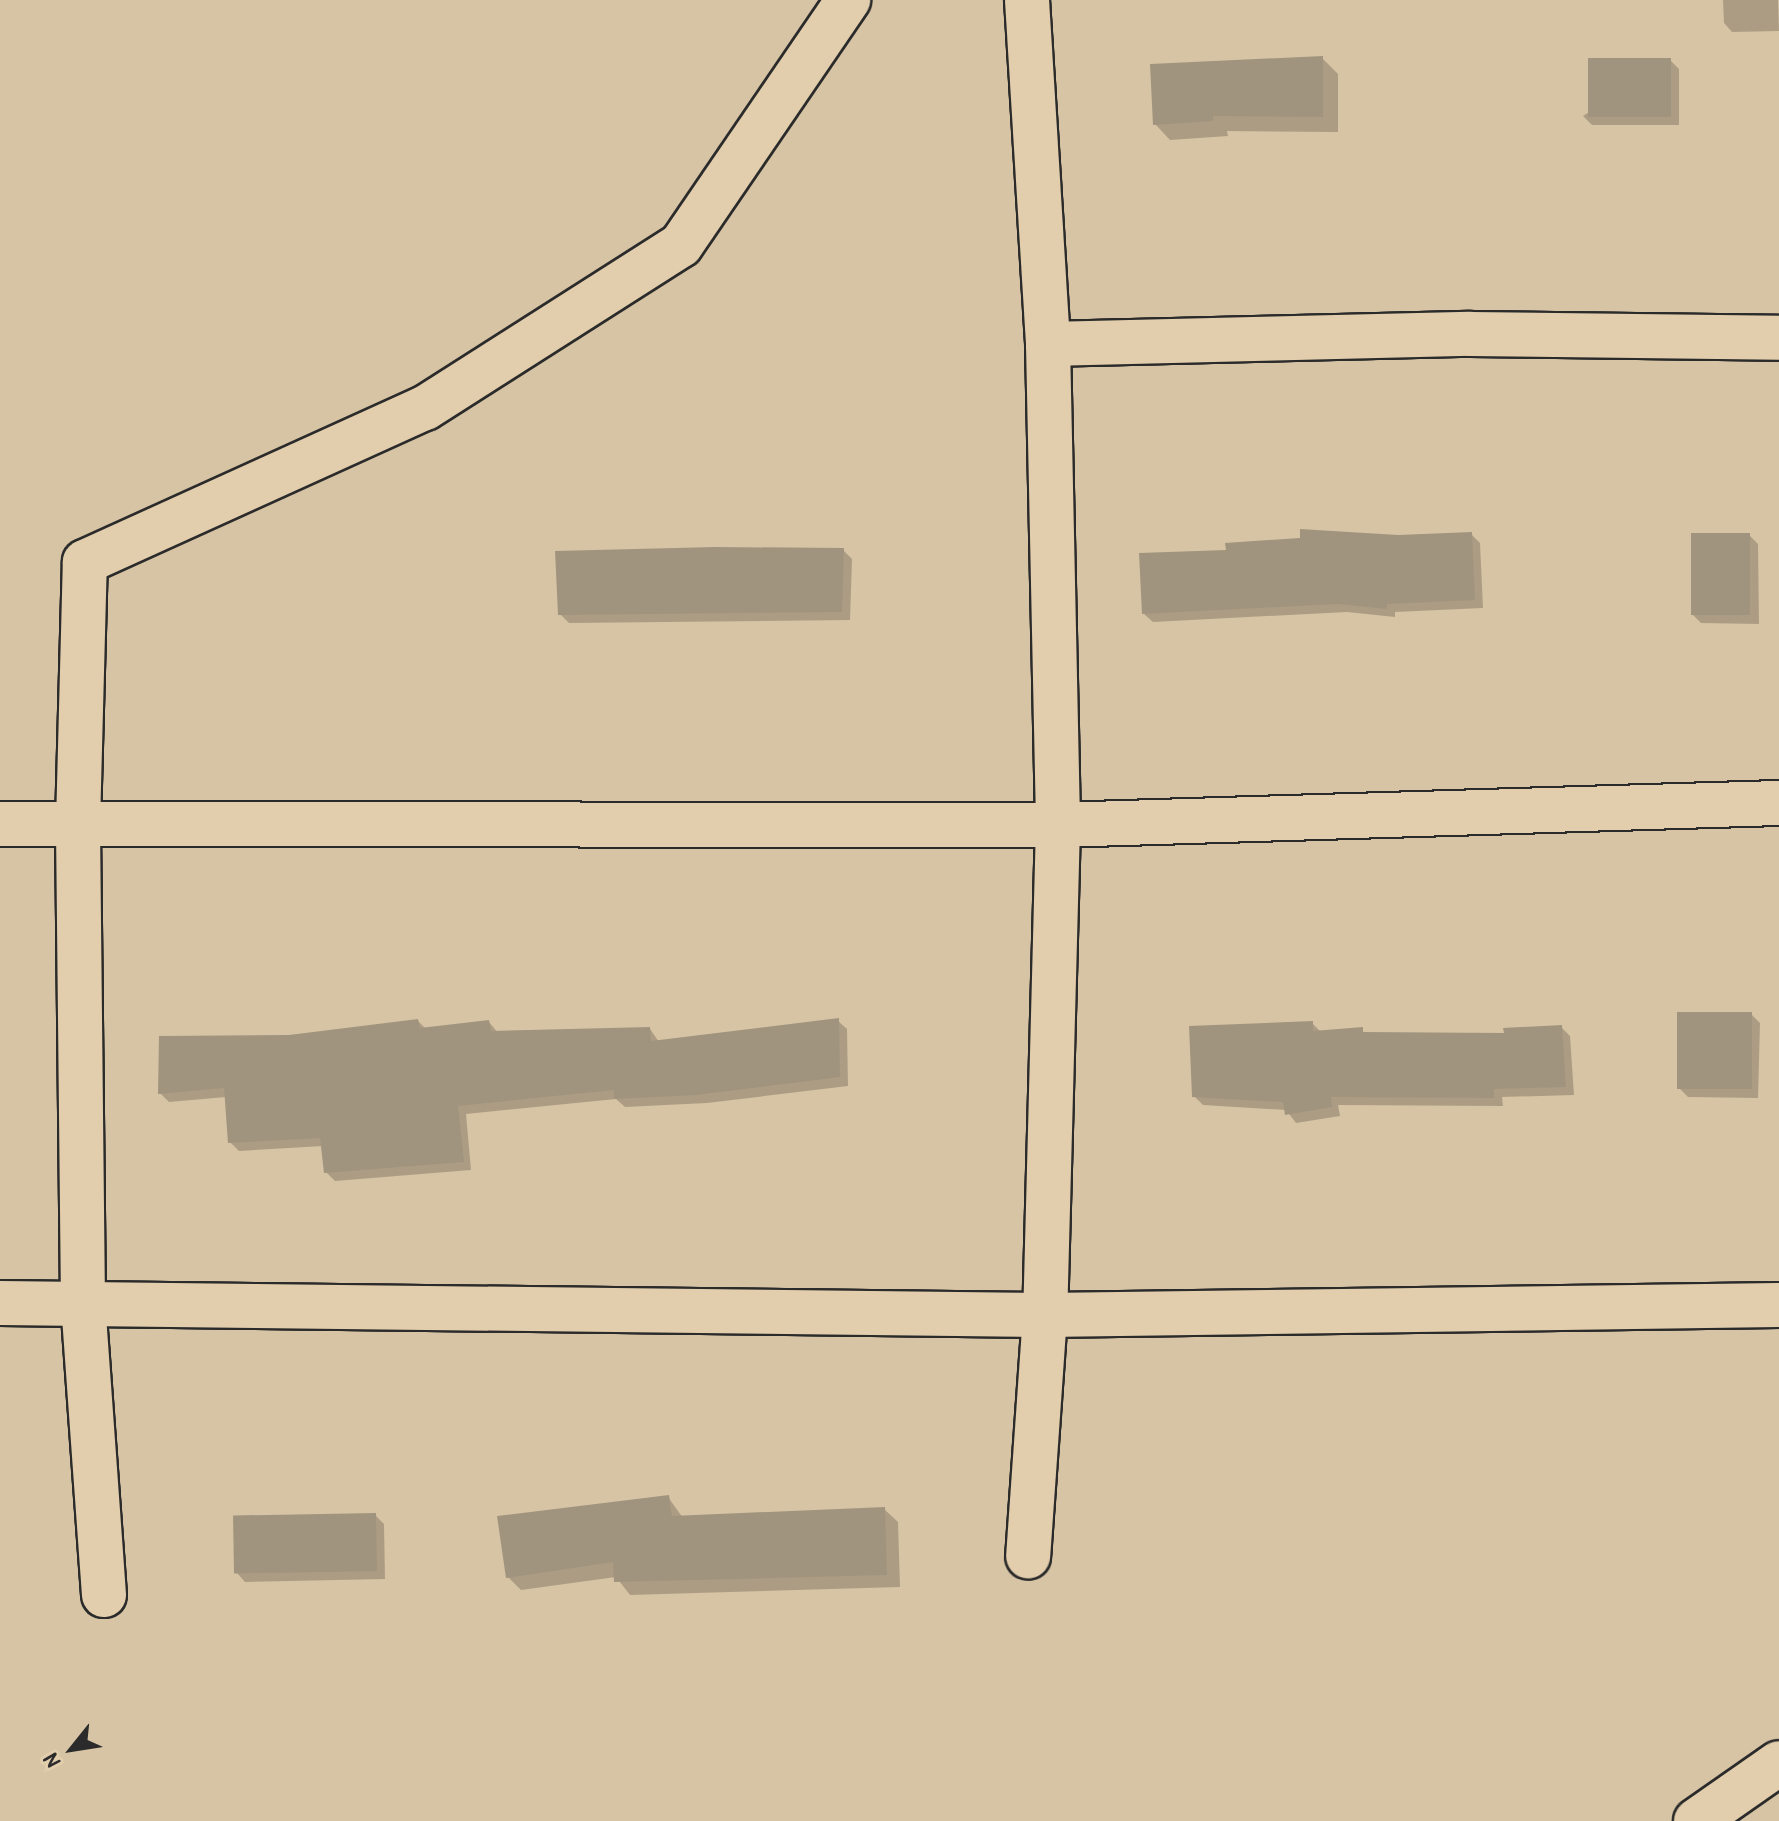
<!DOCTYPE html>
<html>
<head>
<meta charset="utf-8">
<style>
	body { margin:0 }
	#map { position:relative; width:1779px; height:1821px; overflow:hidden; background:#d7c4a4; font-family:"Patrick Hand",sans-serif }
	div>[style] { position:absolute }
	.shadow>* { inset:0; background:#0003 }
	.building>* { inset:0; background:#a1947f; transform-origin:0 0 }
	.roads { filter:drop-shadow(2px 0 #2b2b2b) drop-shadow(-2px 0 #2b2b2b) drop-shadow(0 2px #2b2b2b) drop-shadow(0 -2px #2b2b2b) }
	.minor>* { height:44px; margin:-22px; padding:0 22px; transform-origin:22px; border-radius:22px; background:#e2ceac }
	span { translate:-50% -50%; white-space:nowrap; text-align:center; line-height:1.15; -webkit-text-stroke:6px #e2ceac; paint-order:stroke }
	.north { position:absolute; left:32px; top:1709px; width:80px; height:80px; -webkit-text-stroke:6px #e2ceac; paint-order:stroke; rotate:240deg; font-size:22px; font-weight:700; line-height:32px; text-align:center; color:#2b2b2b }
	.north::after { content:''; display:block; margin:auto; width:28px; height:36px; background:#2b2b2b; clip-path:polygon(50% 0,100% 100%,50% 72%,0 100%) }
</style>
</head>
<body>
<div id="map">
	<div class="shadow">
		<i style="clip-path:polygon(1723px 0,1778px 0,1779px 31px,1732px 32px,1724px 23px)"></i>
		<i style="clip-path:polygon(1322px 58px,1338px 74px,1338px 132px,1227px 131px,1228px 136px,1170px 140px,1155px 124px)"></i>
		<i style="clip-path:polygon(1670px 60px,1679px 69px,1679px 125px,1592px 125px,1583px 116px)"></i>
		<i style="clip-path:polygon(1471px 534px,1480px 543px,1483px 608px,1395px 612px,1395px 617px,1347px 612px,1153px 622px,1144px 614px,1228px 552px,1302px 540px)"></i>
		<i style="clip-path:polygon(1749px 535px,1758px 544px,1759px 624px,1701px 623px,1692px 614px)"></i>
		<i style="clip-path:polygon(843px 550px,852px 559px,850px 620px,569px 623px,560px 614px)"></i>
		<i style="clip-path:polygon(1751px 1014px,1760px 1023px,1758px 1098px,1688px 1097px,1679px 1088px)"></i>
		<i style="clip-path:polygon(418px 1021px,426px 1029px,489px 1022px,498px 1033px,650px 1029px,659px 1042px,838px 1021px,847px 1029px,848px 1086px,707px 1103px,625px 1107px,616px 1099px,466px 1114px,471px 1170px,335px 1181px,326px 1172px,323px 1146px,239px 1151px,230px 1142px,226px 1097px,169px 1102px,160px 1093px,289px 1037px)"></i>
		<i style="clip-path:polygon(1312px 1023px,1322px 1033px,1506px 1035px,1561px 1027px,1570px 1036px,1574px 1095px,1502px 1097px,1503px 1106px,1338px 1105px,1340px 1116px,1296px 1123px,1286px 1110px,1203px 1105px,1194px 1096px)"></i>
		<i style="clip-path:polygon(668px 1497px,683px 1518px,884px 1509px,898px 1522px,900px 1587px,630px 1595px,616px 1577px,521px 1590px,508px 1577px)"></i>
		<i style="clip-path:polygon(375px 1515px,384px 1524px,385px 1579px,245px 1582px,237px 1573px)"></i>
	</div>
	<div class="building">
		<i style="clip-path:polygon(1323px 56px,1323px 117px,1213px 116px,1213px 121px,1153px 125px,1150px 64px)"></i>
		<i style="left:1588px;top:58px;width:83px;height:59px"></i>
		<i style="clip-path:polygon(1300px 529px,1398px 535px,1472px 532px,1475px 600px,1387px 604px,1387px 609px,1337px 604px,1142px 614px,1139px 553px,1226px 550px,1225px 543px,1300px 538px)"></i>
		<i style="left:1691px;top:533px;width:59px;height:82px"></i>
		<i style="clip-path:polygon(715px 547px,844px 548px,842px 612px,558px 615px,555px 551px)"></i>
		<i style="left:1677px;top:1012px;width:75px;height:77px"></i>
		<i style="clip-path:polygon(839px 1018px,840px 1077px,696px 1095px,614px 1099px,614px 1090px,458px 1106px,464px 1162px,324px 1173px,320px 1138px,228px 1143px,224px 1088px,158px 1094px,159px 1036px,289px 1035px,418px 1019px,420px 1028px,489px 1020px,491px 1031px,650px 1027px,651px 1041px)"></i>
		<i style="clip-path:polygon(1313px 1021px,1313px 1031px,1363px 1027px,1363px 1032px,1504px 1033px,1503px 1028px,1562px 1025px,1566px 1087px,1494px 1089px,1494px 1098px,1331px 1097px,1332px 1107px,1285px 1115px,1283px 1102px,1192px 1097px,1189px 1026px)"></i>
		<i style="clip-path:polygon(669px 1495px,672px 1516px,885px 1507px,887px 1575px,614px 1582px,613px 1562px,506px 1578px,497px 1516px)"></i>
		<i style="left:376px;top:1513px;width:58px;height:143px;rotate:89deg"></i>
	</div>
	<div class="roads">
		<div class="minor">
			<i style="left:1027px;top:0;width:345px;rotate:86.5deg"></i>
			<i style="left:1048px;top:344px;width:481px;rotate:88.8deg"></i>
			<i style="left:1058px;top:825px;width:490px;rotate:91.5deg"></i>
			<i style="left:1045px;top:1315px;width:242px;rotate:94deg"></i>
			<i style="left:1048px;top:344px;width:422px;rotate:-1.4deg"></i>
			<i style="left:1470px;top:334px;width:309px;rotate:0.7deg"></i>
			<i style="left:0;top:824px;width:1058px;rotate:0.05deg"></i>
			<i style="left:1058px;top:825px;width:721px;rotate:-1.75deg"></i>
			<i style="left:0;top:1303px;width:1045px;rotate:0.66deg"></i>
			<i style="left:1045px;top:1315px;width:734px;rotate:-0.78deg"></i>
			<i style="left:104px;top:1595px;width:292px;rotate:-94.1deg"></i>
			<i style="left:83px;top:1304px;width:480px;rotate:-90.6deg"></i>
			<i style="left:78px;top:824px;width:262px;rotate:-88.5deg"></i>
			<i style="left:85px;top:562px;width:373px;rotate:-24.4deg"></i>
			<i style="left:425px;top:408px;width:303px;rotate:-32.5deg"></i>
			<i style="left:681px;top:245px;width:297px;rotate:-55.7deg"></i>
			<i style="left:1696px;top:1821px;width:101px;rotate:-34.9deg"></i>
		</div>
	</div>
	<div class="north">N</div>
</div>
</body>
</html>
